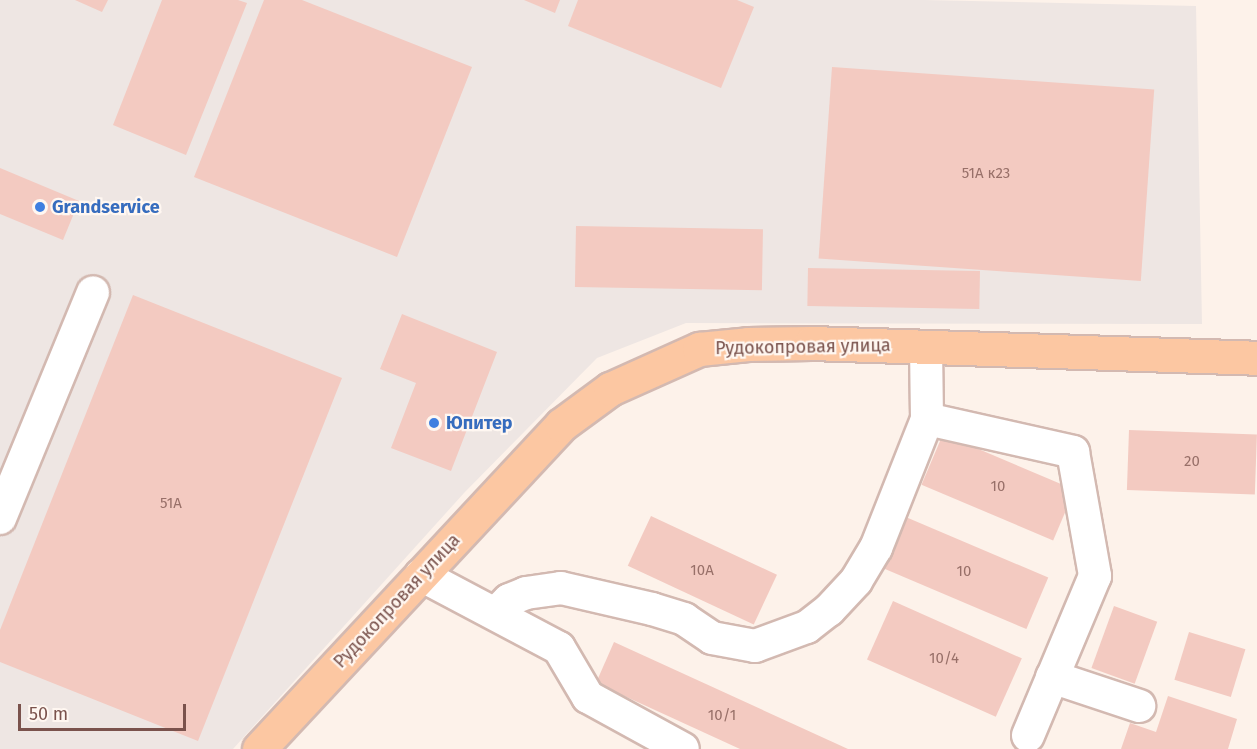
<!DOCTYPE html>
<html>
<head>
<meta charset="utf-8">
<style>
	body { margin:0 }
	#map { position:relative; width:1257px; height:749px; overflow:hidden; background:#fdf2ea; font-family:"Fira Sans",sans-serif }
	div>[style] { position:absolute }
	.industrial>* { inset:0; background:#eee6e3 }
	.building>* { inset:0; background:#f3cac1; transform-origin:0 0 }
	.roads { filter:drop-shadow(2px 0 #d3b9b1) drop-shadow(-2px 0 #d3b9b1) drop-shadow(0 2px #d3b9b1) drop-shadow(0 -2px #d3b9b1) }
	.minor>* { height:32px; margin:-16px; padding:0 16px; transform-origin:16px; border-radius:16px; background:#fff }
	.major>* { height:33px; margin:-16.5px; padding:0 16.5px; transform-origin:16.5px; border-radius:16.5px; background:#fcc7a2 }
	.dots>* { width:16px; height:16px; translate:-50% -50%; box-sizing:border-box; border:3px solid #fff7f1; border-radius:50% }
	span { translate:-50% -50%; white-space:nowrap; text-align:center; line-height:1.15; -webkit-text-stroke:4.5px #fff7f1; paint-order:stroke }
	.number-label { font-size:15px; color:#987069 }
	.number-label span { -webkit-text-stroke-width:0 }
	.shop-label { font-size:18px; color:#366cbe; font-weight:700 }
	.left { translate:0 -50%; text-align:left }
	.street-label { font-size:18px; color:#7a524c }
	.scale { position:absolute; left:18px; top:704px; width:168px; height:27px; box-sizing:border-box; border:3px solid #7a524c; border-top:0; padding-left:8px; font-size:18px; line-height:21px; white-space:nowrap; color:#7a524c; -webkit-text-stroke:4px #fff7f1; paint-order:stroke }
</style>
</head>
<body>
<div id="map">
	<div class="industrial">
		<i style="clip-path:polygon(0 0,924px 0,1196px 6px,1202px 324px,686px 323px,597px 358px,464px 493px,233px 749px,0 749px)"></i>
	</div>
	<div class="building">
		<i style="clip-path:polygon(75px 0,108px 0,102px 12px)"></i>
		<i style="clip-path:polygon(162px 0,238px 0,247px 3px,186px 155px,113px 125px)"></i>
		<i style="clip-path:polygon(264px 0,302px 0,472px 67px,397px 257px,194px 177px)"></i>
		<i style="clip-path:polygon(524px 0,560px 0,555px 13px)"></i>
		<i style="clip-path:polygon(578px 0,737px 0,754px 7px,721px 88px,568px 26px)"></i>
		<i style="left:832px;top:67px;width:323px;height:192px;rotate:4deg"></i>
		<i style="clip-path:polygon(0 168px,79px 201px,63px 240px,0 214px)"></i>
		<i style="left:576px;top:226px;width:187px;height:61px;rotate:1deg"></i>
		<i style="left:808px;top:268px;width:172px;height:38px;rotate:1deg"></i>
		<i style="clip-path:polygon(133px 295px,342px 378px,198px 741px,0 662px,0 630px)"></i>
		<i style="clip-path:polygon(402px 314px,497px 352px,451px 471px,391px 448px,416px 383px,380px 369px)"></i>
		<i style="left:1129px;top:430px;width:128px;height:60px;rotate:2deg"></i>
		<i style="left:943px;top:434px;width:143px;height:55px;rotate:23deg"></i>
		<i style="left:901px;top:515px;width:160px;height:56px;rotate:23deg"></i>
		<i style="left:651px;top:516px;width:139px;height:55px;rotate:25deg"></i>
		<i style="left:893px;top:601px;width:141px;height:64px;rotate:24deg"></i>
		<i style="left:1114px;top:606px;width:46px;height:66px;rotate:20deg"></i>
		<i style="left:1189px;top:632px;width:59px;height:50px;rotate:17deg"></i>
		<i style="clip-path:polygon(614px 642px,848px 749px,740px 749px,596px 683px)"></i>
		<i style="clip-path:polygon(1168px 696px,1237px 719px,1228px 749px,1121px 749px,1130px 723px,1156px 732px)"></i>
	</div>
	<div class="roads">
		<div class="minor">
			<i style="left:926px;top:347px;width:72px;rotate:89.2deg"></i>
			<i style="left:927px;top:419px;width:150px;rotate:12.7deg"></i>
			<i style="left:1073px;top:452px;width:126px;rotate:79.9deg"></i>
			<i style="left:1095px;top:576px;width:173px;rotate:112.8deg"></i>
			<i style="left:0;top:518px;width:244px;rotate:-67.6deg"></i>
			<i style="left:421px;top:575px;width:156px;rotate:27.9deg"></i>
			<i style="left:559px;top:648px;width:57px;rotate:59.4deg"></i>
			<i style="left:588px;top:697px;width:108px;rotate:28.7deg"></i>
			<i style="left:496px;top:613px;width:18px;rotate:-45deg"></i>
			<i style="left:509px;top:600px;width:18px;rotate:-22deg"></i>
			<i style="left:526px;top:593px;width:35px;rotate:-8deg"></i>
			<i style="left:561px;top:588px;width:93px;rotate:13deg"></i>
			<i style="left:652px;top:609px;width:34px;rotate:17deg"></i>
			<i style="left:684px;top:619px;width:34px;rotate:34deg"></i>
			<i style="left:712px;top:638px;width:44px;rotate:10.5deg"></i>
			<i style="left:755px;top:646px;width:55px;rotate:-20.1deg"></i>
			<i style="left:807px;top:627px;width:28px;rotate:-38deg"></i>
			<i style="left:829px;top:610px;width:40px;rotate:-47deg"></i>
			<i style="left:856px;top:581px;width:39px;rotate:-59deg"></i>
			<i style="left:876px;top:548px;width:139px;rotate:-68.4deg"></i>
			<i style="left:1052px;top:677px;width:92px;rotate:18.4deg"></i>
		</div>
		<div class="major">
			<i style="left:259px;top:749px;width:443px;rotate:-47deg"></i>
			<i style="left:561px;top:425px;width:61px;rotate:-36.3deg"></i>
			<i style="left:610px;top:389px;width:98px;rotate:-24.2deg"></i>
			<i style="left:699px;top:349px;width:49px;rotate:-5.8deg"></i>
			<i style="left:748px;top:344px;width:63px;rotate:-0.9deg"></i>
			<i style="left:811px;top:343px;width:446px;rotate:1.9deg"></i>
		</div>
	</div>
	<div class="dots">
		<i style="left:40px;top:207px;background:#3f7fe0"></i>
		<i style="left:434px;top:423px;background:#3f7fe0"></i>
	</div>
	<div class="number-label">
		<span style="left:986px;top:174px">51А к23</span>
		<span style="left:1192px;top:462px">20</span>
		<span style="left:998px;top:487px">10</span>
		<span style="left:171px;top:504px">51А</span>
		<span style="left:702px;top:571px">10А</span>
		<span style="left:964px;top:572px">10</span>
		<span style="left:944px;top:659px">10/4</span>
		<span style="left:722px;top:716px">10/1</span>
	</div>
	<div class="shop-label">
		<span class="left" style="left:52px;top:207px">Grandservice</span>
		<span class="left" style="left:446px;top:423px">Юпитер</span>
	</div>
	<div class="street-label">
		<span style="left:803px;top:347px;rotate:-1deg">Рудокопровая улица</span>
		<span style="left:397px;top:601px;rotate:-47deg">Рудокопровая улица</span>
	</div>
	<div class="scale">50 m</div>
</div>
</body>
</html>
